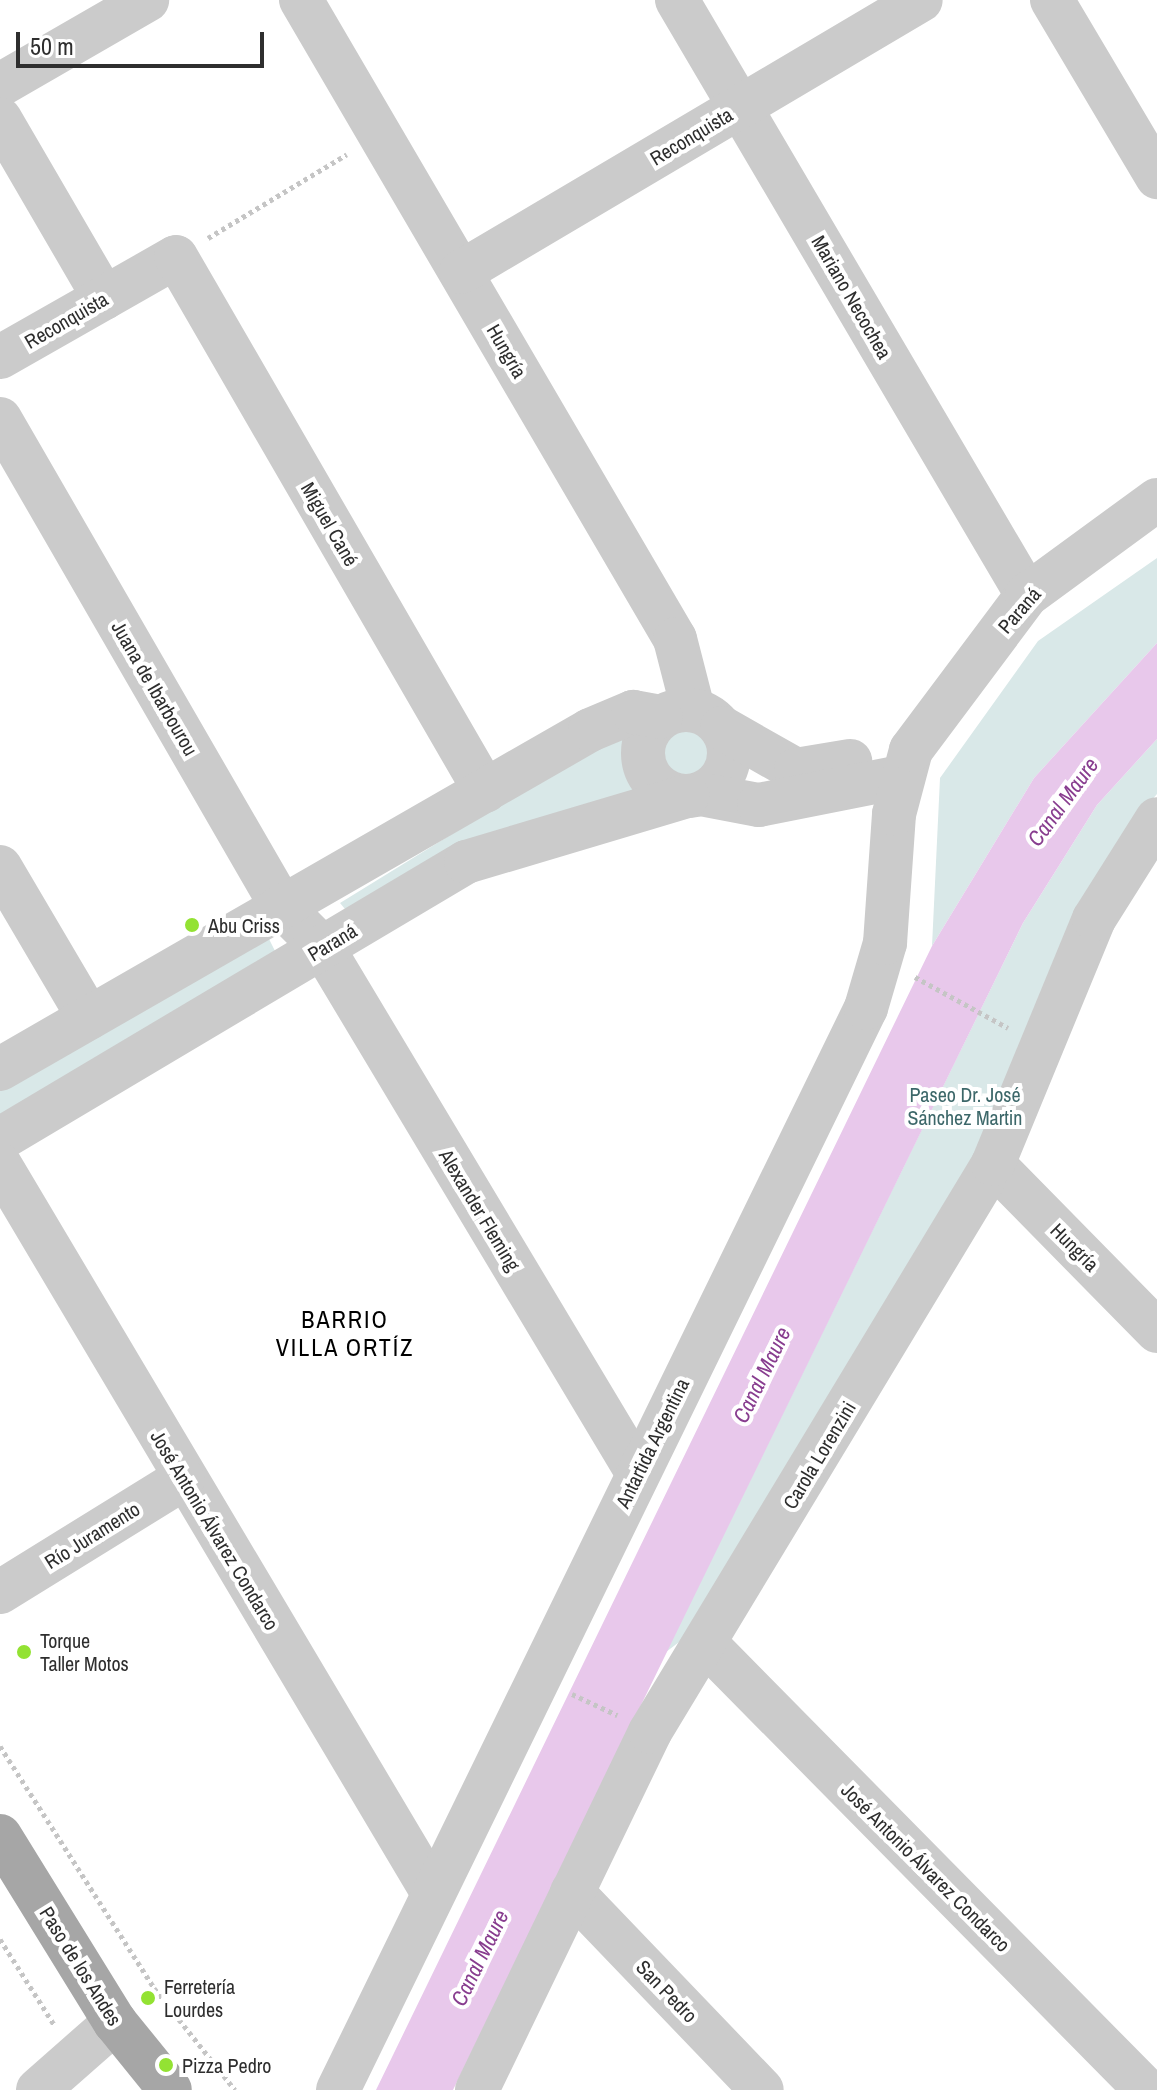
<!DOCTYPE html>
<html>
<head>
<meta charset="utf-8">
<style>
	body { margin:0 }
	#map { position:relative; width:1157px; height:2090px; overflow:hidden; background:#fff; font-family:"Archivo Narrow",sans-serif }
	div>[style] { position:absolute }
	.green>* { inset:0; background:#d9e8e8 }
	.round { border-radius:50% }
	.water>* { inset:0; background:#e8c8eb }
	.path>* { height:5px; margin-top:-2.5px; transform-origin:0; background:repeating-linear-gradient(90deg,#c5c5c5 0 4px,transparent 0 8px) }
	.minor>* { height:44px; margin:-22px; padding:0 22px; transform-origin:22px; border-radius:22px; background:#cbcbcb }
	.minor>.ring { margin:-22px; padding:0; box-sizing:content-box; background:none; border:44px solid #cbcbcb; border-radius:50% }
	.major>* { height:44px; margin:-22px; padding:0 22px; transform-origin:22px; border-radius:22px; background:#a6a6a6 }
	.dots>* { width:22px; height:22px; translate:-50% -50%; box-sizing:border-box; border:4px solid #fff; border-radius:50% }
	span { translate:-50% -50%; white-space:nowrap; text-align:center; line-height:1.15; -webkit-text-stroke:8px #fff; paint-order:stroke }
	.street-label { font-size:20px; color:#2e2e2e }
	.poi-label { font-size:20px; color:#2e2e2e }
	.left { translate:0 -50%; text-align:left }
	.park-label { font-size:20px; color:#3c6769 }
	.water-label { font-size:22px; color:#883d8f; font-style:italic }
	.quarter-label { font-size:24px; color:#000; letter-spacing:2px }
	.scale { position:absolute; left:16px; top:32px; width:248px; height:36px; box-sizing:border-box; border:4px solid #2e2e2e; border-top:0; padding-left:10px; font-size:24px; line-height:28px; white-space:nowrap; color:#2e2e2e; -webkit-text-stroke:6px #fff; paint-order:stroke }
</style>
</head>
<body>
<div id="map">
	<div class="green">
		<i style="clip-path:polygon(1157px 558px,1157px 643px,1034px 778px,932px 946px,940px 778px,1038px 641px)"></i>
		<i class="round" style="left:653px;top:721px;width:64px;height:64px"></i>
		<i style="clip-path:polygon(629px 725px,624px 756px,637px 790px,345px 909px,340px 903px)"></i>
		<i style="clip-path:polygon(1157px 739px,1157px 794px,1139px 815px,966px 1174px,691px 1633px,666px 1652px,1023px 923px,1097px 805px)"></i>
		<i style="clip-path:polygon(269px 939px,275px 951px,0 1119px,0 1088px)"></i>
	</div>
	<div class="water">
		<i style="clip-path:polygon(1157px 643px,1157px 739px,1097px 805px,1023px 923px,453px 2090px,376px 2090px,932px 946px,1034px 778px)"></i>
	</div>
	<div class="path">
		<i style="left:208px;top:238px;width:162px;rotate:-31.1deg"></i>
		<i style="left:915px;top:977px;width:106px;rotate:28.7deg"></i>
		<i style="left:572px;top:1694px;width:50px;rotate:25deg"></i>
		<i style="left:0;top:1746px;width:287px;rotate:57.5deg"></i>
		<i style="left:154px;top:1988px;width:130px;rotate:51.5deg"></i>
		<i style="left:0;top:1939px;width:103px;rotate:57.7deg"></i>
	</div>
	<div class="minor">
		<i style="left:301px;top:0;width:740px;rotate:59.66deg"></i>
		<i style="left:675px;top:639px;width:72px;rotate:75.6deg"></i>
		<i style="left:677px;top:0;width:690px;rotate:59.53deg"></i>
		<i style="left:1052px;top:0;width:206px;rotate:59.3deg"></i>
		<i style="left:0;top:85px;width:170px;rotate:-30deg"></i>
		<i style="left:0;top:119px;width:207px;rotate:59.8deg"></i>
		<i style="left:461px;top:272px;width:534px;rotate:-30.6deg"></i>
		<i style="left:0;top:357px;width:202px;rotate:-29.6deg"></i>
		<i style="left:176px;top:257px;width:617px;rotate:59.94deg"></i>
		<i style="left:0;top:419px;width:564px;rotate:59.98deg"></i>
		<i style="left:282px;top:907px;width:58px;rotate:45deg"></i>
		<i style="left:323px;top:948px;width:611px;rotate:59.07deg"></i>
		<i class="ring" style="left:643px;top:710px;width:42px;height:42px"></i>
		<i style="left:722px;top:728px;width:85px;rotate:29.6deg"></i>
		<i style="left:796px;top:770px;width:55px;rotate:-9.5deg"></i>
		<i style="left:700px;top:794px;width:60px;rotate:10.6deg"></i>
		<i style="left:759px;top:805px;width:144px;rotate:-11.2deg"></i>
		<i style="left:0;top:867px;width:175px;rotate:59.5deg"></i>
		<i style="left:0;top:1069px;width:680px;rotate:-29.88deg"></i>
		<i style="left:590px;top:730px;width:47px;rotate:-22.7deg"></i>
		<i style="left:633px;top:712px;width:28px;rotate:10deg"></i>
		<i style="left:0;top:1139px;width:542px;rotate:-30.73deg"></i>
		<i style="left:466px;top:862px;width:231px;rotate:-16.6deg"></i>
		<i style="left:993px;top:1164px;width:234px;rotate:45.5deg"></i>
		<i style="left:0;top:1165px;width:847px;rotate:59.26deg"></i>
		<i style="left:0;top:1592px;width:215px;rotate:-31.7deg"></i>
		<i style="left:705px;top:1643px;width:628px;rotate:45.39deg"></i>
		<i style="left:572px;top:1892px;width:274px;rotate:46.2deg"></i>
		<i style="left:38px;top:2090px;width:103px;rotate:-41.4deg"></i>
		<i style="left:338px;top:2090px;width:1204px;rotate:-63.99deg"></i>
		<i style="left:866px;top:1008px;width:68px;rotate:-73.7deg"></i>
		<i style="left:885px;top:943px;width:129px;rotate:-86deg"></i>
		<i style="left:894px;top:814px;width:66px;rotate:-75.1deg"></i>
		<i style="left:911px;top:750px;width:194px;rotate:-53.2deg"></i>
		<i style="left:1027px;top:595px;width:161px;rotate:-36.2deg"></i>
		<i style="left:477px;top:2090px;width:398px;rotate:-64.2deg"></i>
		<i style="left:650px;top:1732px;width:664px;rotate:-58.87deg"></i>
		<i style="left:993px;top:1164px;width:265px;rotate:-67.6deg"></i>
		<i style="left:1094px;top:919px;width:118px;rotate:-57.8deg"></i>
	</div>
	<div class="major">
		<i style="left:0;top:1836px;width:219px;rotate:58.3deg"></i>
		<i style="left:115px;top:2022px;width:87px;rotate:51deg"></i>
	</div>
	<div class="dots">
		<i style="left:192px;top:925px;background:#93e233"></i>
		<i style="left:24px;top:1652px;background:#93e233"></i>
		<i style="left:148px;top:1998px;background:#93e233"></i>
		<i style="left:166px;top:2065px;background:#93e233"></i>
	</div>
	<div class="street-label">
		<span style="left:691px;top:136px;rotate:-31deg">Reconquista</span>
		<span style="left:852px;top:297px;rotate:60deg">Mariano Necochea</span>
		<span style="left:66px;top:320px;rotate:-30deg">Reconquista</span>
		<span style="left:507px;top:351px;rotate:60deg">Hungría</span>
		<span style="left:330px;top:524px;rotate:60deg">Miguel Cané</span>
		<span style="left:1019px;top:610px;rotate:-49deg">Paraná</span>
		<span style="left:155px;top:688px;rotate:60deg">Juana de Ibarbourou</span>
		<span style="left:332px;top:942px;rotate:-31deg">Paraná</span>
		<span style="left:480px;top:1210px;rotate:59deg">Alexander Fleming</span>
		<span style="left:1075px;top:1247px;rotate:45deg">Hungría</span>
		<span style="left:652px;top:1443px;rotate:-64deg">Antartida Argentina</span>
		<span style="left:819px;top:1455px;rotate:-59deg">Carola Lorenzini</span>
		<span style="left:215px;top:1530px;rotate:59deg">José Antonio Álvarez Condarco</span>
		<span style="left:92px;top:1535px;rotate:-32deg">Río Juramento</span>
		<span style="left:926px;top:1867px;rotate:45deg">José Antonio Álvarez Condarco</span>
		<span style="left:81px;top:1966px;rotate:58deg">Paso de los Andes</span>
		<span style="left:667px;top:1991px;rotate:46deg">San Pedro</span>
	</div>
	<div class="poi-label">
		<span class="left" style="left:208px;top:925px">Abu Criss</span>
		<span class="left" style="left:40px;top:1652px">Torque<br>Taller Motos</span>
		<span class="left" style="left:164px;top:1998px">Ferretería<br>Lourdes</span>
		<span class="left" style="left:182px;top:2065px">Pizza Pedro</span>
	</div>
	<div class="park-label">
		<span style="left:965px;top:1106px">Paseo Dr. José<br>Sánchez Martin</span>
	</div>
	<div class="water-label">
		<span style="left:1063px;top:802px;rotate:-54deg">Canal Maure</span>
		<span style="left:762px;top:1375px;rotate:-64deg">Canal Maure</span>
		<span style="left:480px;top:1958px;rotate:-64deg">Canal Maure</span>
	</div>
	<div class="quarter-label">
		<span style="left:345px;top:1334px">BARRIO<br>VILLA ORTÍZ</span>
	</div>
	<div class="scale">50 m</div>
</div>
</body>
</html>
